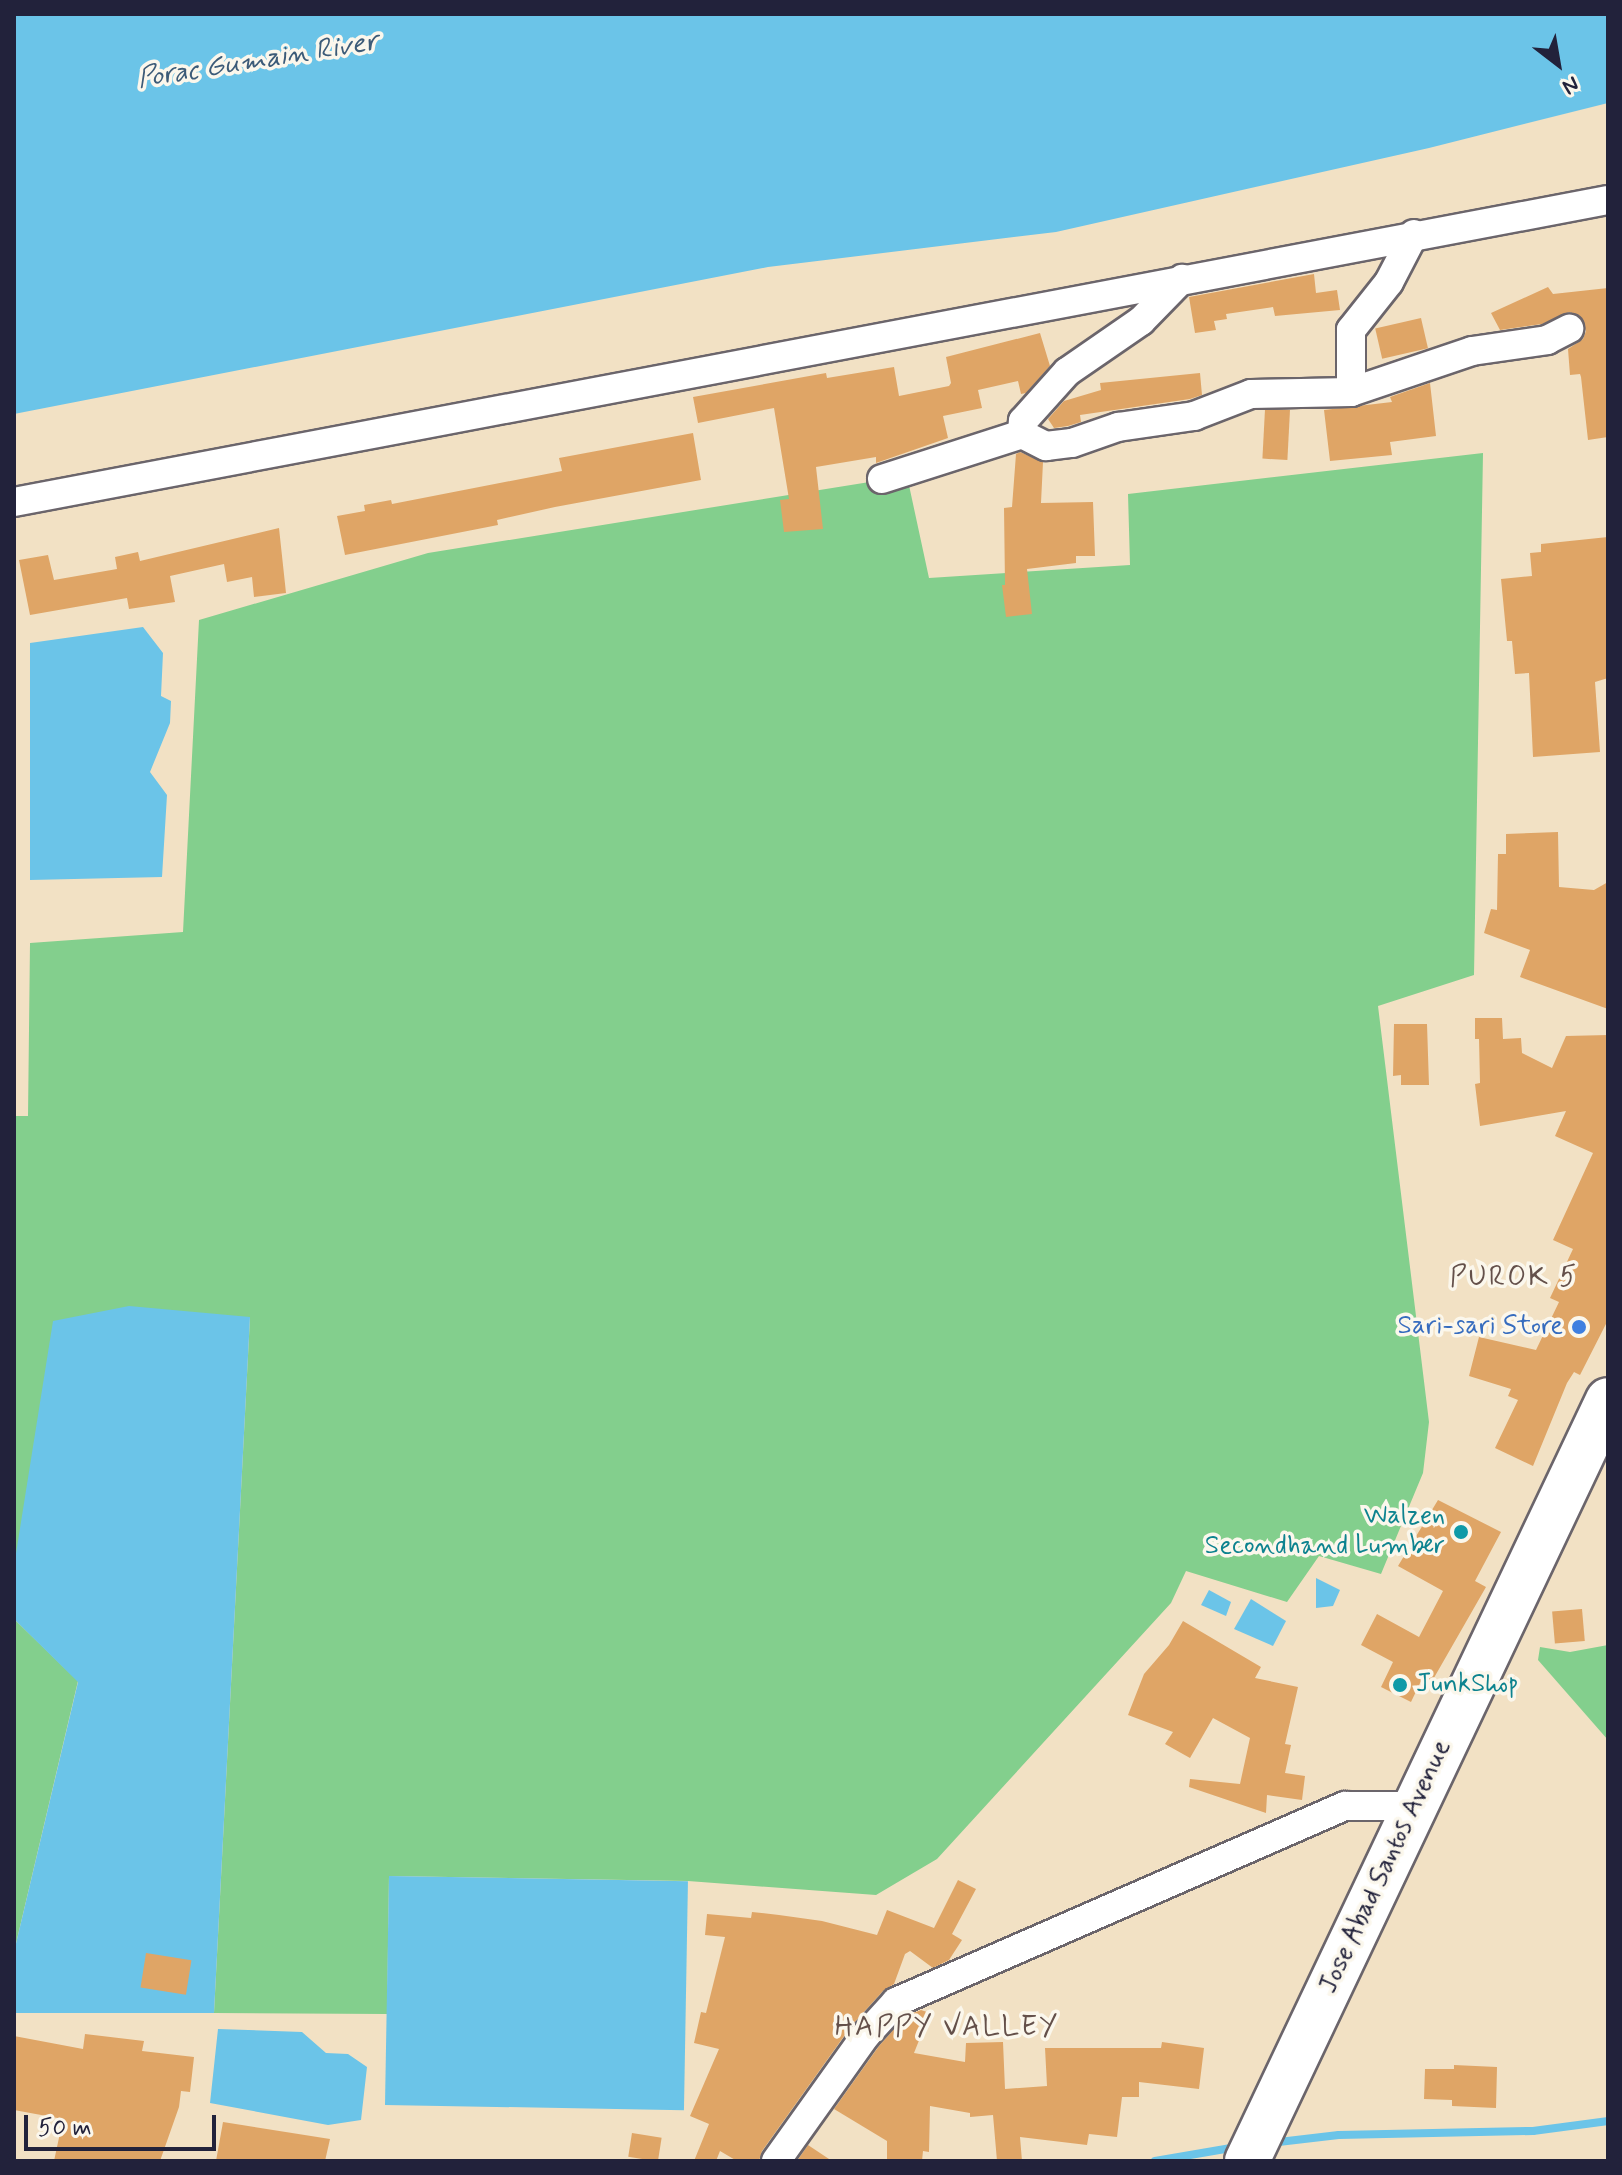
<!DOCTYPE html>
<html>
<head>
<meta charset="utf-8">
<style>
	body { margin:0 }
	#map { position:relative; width:1622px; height:2175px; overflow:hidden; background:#f2e1c4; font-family:Mynerve,sans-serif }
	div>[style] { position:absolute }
	.green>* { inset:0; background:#83cf8d }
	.water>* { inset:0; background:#6bc4e8; transform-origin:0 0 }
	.stream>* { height:8px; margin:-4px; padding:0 4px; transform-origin:4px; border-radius:4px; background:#6bc4e8 }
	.building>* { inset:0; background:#dfa566; transform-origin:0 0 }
	.roads { filter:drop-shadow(2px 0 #6b656b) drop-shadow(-2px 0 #6b656b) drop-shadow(0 2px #6b656b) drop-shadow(0 -2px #6b656b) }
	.street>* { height:28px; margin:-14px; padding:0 14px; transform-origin:14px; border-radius:14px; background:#fff }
	.highway>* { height:44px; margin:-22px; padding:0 22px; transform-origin:22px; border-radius:22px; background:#fff }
	.dots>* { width:22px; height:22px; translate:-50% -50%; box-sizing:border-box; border:4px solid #fbf7ec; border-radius:50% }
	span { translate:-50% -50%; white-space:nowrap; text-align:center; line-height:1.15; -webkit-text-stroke:7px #fbf7ec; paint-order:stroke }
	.shop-label { font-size:26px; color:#366cbe }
	.right { translate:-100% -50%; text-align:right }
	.culture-label { font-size:26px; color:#0d838f }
	.left { translate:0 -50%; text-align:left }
	.street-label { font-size:26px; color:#22223b }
	.water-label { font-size:28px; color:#3c5b78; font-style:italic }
	.neighbourhood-label { font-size:28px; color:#64504a; letter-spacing:2px }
	.frame { position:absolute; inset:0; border:16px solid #22223b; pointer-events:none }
	.north { position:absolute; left:1518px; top:24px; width:80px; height:80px; -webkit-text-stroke:6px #fbf7ec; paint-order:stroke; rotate:149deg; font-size:22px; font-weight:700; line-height:32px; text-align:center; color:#22223b }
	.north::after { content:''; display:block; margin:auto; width:28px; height:36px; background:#22223b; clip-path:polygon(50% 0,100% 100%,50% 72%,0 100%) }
	.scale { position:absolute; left:24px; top:2115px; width:192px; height:36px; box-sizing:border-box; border:4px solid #22223b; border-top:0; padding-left:10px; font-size:24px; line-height:28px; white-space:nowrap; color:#22223b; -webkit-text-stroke:6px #fbf7ec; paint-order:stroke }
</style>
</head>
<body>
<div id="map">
	<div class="green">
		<i style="clip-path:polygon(1483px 453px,1474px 975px,1378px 1006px,1429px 1422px,1423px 1473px,1381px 1574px,1319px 1556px,1287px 1602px,1186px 1571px,1171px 1603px,937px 1859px,876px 1895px,688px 1881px,389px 1876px,387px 2014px,214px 2013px,250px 1317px,14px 1566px,14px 1116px,28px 1116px,30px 943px,183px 932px,199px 620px,428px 553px,907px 476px,929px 578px,1130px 565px,1128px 494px)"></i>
		<i style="clip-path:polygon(14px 1619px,78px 1681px,14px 1952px)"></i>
		<i style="clip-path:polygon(1608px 1645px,1608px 1740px,1538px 1660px,1540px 1647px,1570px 1652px)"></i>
	</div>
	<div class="water">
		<i style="clip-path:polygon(14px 14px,1608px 14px,1608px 103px,1429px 148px,1056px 232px,768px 267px,14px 414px)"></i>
		<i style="clip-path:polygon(143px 627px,163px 653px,161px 696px,171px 701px,170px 723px,150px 772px,167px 795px,162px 877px,30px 880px,30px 643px)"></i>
		<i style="clip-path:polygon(129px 1306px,250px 1317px,214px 2013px,14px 2013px,14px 1952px,78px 1682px,14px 1619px,14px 1566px,53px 1321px)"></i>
		<i style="clip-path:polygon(1316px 1578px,1340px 1590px,1333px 1606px,1316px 1608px)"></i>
		<i style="clip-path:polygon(1209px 1590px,1231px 1602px,1226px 1616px,1201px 1605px)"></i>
		<i style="clip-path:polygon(1251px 1599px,1286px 1621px,1273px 1646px,1234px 1629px)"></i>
		<i style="left:389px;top:1876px;width:299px;height:229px;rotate:1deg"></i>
		<i style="clip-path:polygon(218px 2029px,302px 2032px,326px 2053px,348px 2054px,367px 2067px,361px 2120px,328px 2125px,210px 2103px)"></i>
	</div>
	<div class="stream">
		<i style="left:1270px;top:2143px;width:69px;rotate:-6.6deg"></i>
		<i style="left:1339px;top:2135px;width:194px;rotate:-1.2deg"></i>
		<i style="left:1533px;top:2131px;width:76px;rotate:-7.6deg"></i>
		<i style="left:1155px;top:2161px;width:83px;rotate:-9.7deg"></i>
	</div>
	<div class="building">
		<i style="clip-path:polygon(1314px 274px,1316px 293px,1337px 290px,1340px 310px,1275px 316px,1273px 307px,1226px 314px,1227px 319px,1214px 321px,1216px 330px,1195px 333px,1189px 297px)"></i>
		<i style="clip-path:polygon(1548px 287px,1553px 294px,1608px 288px,1608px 437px,1588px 440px,1581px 377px,1580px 374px,1570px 375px,1568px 349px,1583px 339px,1586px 331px,1579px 315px,1569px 312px,1542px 324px,1500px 330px,1491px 313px)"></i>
		<i style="left:1421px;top:318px;width:31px;height:47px;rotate:77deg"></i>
		<i style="clip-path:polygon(1040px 333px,1050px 366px,1026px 393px,1021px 394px,1018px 381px,978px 390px,982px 408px,943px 416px,948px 438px,876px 463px,876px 457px,816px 467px,823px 529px,784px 532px,780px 500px,789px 499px,774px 408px,698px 423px,693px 397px,826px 373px,827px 378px,894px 367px,899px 396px,949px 386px,951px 383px,946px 357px)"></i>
		<i style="clip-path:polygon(1200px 373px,1202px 395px,1190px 399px,1080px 415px,1081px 422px,1068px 426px,1054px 428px,1048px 419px,1064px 401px,1101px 390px,1100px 383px)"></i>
		<i style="clip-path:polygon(1430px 383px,1436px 436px,1390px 442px,1392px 455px,1330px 461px,1324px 410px,1392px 402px,1390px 397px)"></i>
		<i style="left:1290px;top:410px;width:50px;height:25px;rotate:93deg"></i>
		<i style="clip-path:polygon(693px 433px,701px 480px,555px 507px,497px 520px,498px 525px,345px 555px,337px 516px,365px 511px,364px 505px,391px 500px,392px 504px,562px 471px,559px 458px)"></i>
		<i style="clip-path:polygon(1020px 452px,1043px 462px,1041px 503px,1093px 502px,1095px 556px,1076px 556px,1076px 563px,1027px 569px,1032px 614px,1006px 617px,1002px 585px,1005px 585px,1004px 508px,1012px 507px,1016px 454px)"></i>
		<i style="clip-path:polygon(279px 528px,286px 593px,254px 597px,252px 577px,227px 582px,224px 564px,170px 576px,175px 602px,129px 609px,127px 598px,30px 615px,19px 560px,48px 555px,54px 580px,117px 569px,115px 557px,138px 552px,140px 561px)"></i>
		<i style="clip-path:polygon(1608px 537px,1608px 678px,1595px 682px,1600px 752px,1533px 757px,1529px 673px,1515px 674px,1512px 641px,1507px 641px,1501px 579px,1532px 576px,1530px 553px,1541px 552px,1541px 544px)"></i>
		<i style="clip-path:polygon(1558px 832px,1559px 887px,1594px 890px,1608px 882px,1608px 1009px,1520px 977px,1530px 950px,1484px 933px,1491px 909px,1497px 910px,1498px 854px,1506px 854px,1506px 834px)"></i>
		<i style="clip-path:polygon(1475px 1018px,1502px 1018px,1503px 1039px,1521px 1038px,1522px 1053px,1552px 1068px,1566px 1036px,1608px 1035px,1608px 1320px,1580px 1375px,1574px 1372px,1567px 1383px,1533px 1466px,1495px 1448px,1518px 1400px,1508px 1396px,1511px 1389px,1469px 1376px,1479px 1337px,1536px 1350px,1559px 1302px,1550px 1298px,1573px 1249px,1553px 1240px,1593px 1153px,1555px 1136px,1566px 1111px,1480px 1126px,1475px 1084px,1480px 1083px,1479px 1039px,1475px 1039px)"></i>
		<i style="clip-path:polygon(1394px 1024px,1427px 1024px,1429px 1085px,1401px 1085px,1401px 1075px,1393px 1076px)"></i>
		<i style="clip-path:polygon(1438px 1500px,1501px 1532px,1475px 1581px,1486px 1587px,1431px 1683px,1422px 1679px,1411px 1702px,1381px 1687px,1393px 1662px,1361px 1645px,1377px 1614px,1419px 1637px,1443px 1591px,1398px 1566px)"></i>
		<i style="left:1582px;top:1609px;width:32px;height:30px;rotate:85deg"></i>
		<i style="clip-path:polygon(1183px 1621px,1261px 1667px,1255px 1678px,1298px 1687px,1285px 1744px,1291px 1745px,1285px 1773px,1305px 1776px,1302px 1800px,1267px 1795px,1266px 1813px,1189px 1787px,1190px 1779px,1240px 1784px,1250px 1738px,1213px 1718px,1190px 1758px,1165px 1744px,1173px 1732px,1128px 1715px,1144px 1674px,1169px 1645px)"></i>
		<i style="clip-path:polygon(958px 1880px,976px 1889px,952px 1934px,962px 1940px,949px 1960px,933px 1968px,910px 1951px,905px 1954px,894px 1984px,883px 1991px,852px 2025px,762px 2151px,759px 2161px,737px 2161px,720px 2151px,716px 2161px,694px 2161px,709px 2124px,690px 2116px,719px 2049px,694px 2043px,701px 2012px,706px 2013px,725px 1937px,705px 1935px,707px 1914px,751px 1918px,752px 1912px,779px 1915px,822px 1921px,877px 1935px,887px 1910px,934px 1928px)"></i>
		<i style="left:146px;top:1953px;width:46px;height:35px;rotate:9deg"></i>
		<i style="clip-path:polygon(921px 2010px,930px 2013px,914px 2053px,965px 2062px,966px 2043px,1003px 2042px,1005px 2089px,1047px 2086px,1045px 2048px,1161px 2048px,1162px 2042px,1204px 2048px,1199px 2089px,1139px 2082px,1139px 2097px,1122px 2097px,1117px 2137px,1089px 2134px,1087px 2145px,1020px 2137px,1022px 2161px,997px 2161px,993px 2115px,970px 2117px,970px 2113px,930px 2106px,929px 2152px,923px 2151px,922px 2161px,887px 2161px,887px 2141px,834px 2109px,879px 2046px,906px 2016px)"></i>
		<i style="clip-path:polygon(85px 2034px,144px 2041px,142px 2051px,194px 2057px,190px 2092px,181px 2091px,179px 2107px,160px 2161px,54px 2161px,63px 2119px,14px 2110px,14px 2036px,83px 2049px)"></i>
		<i style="clip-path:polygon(1454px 2065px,1497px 2067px,1496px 2108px,1452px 2106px,1452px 2100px,1424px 2099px,1425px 2069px,1454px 2069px)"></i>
		<i style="clip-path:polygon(223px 2122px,330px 2139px,325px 2161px,216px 2161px)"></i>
		<i style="left:632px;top:2133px;width:30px;height:24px;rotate:9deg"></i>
		<i style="clip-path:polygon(808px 2145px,832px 2161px,797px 2161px)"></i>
	</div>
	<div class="roads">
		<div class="street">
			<i style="left:1351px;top:392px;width:128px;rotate:-18.7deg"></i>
			<i style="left:1472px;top:351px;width:76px;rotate:-8.3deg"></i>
			<i style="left:1547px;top:340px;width:25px;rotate:-27deg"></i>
			<i style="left:1022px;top:434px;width:27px;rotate:27deg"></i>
			<i style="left:1046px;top:446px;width:26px;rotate:-7deg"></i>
			<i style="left:1072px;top:443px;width:49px;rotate:-19.2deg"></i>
			<i style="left:1118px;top:427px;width:77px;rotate:-8.2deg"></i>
			<i style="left:1194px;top:416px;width:61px;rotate:-21.1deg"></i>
			<i style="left:1251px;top:394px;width:100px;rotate:-1.1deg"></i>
			<i style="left:1351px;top:392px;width:62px;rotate:-90deg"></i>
			<i style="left:1351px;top:330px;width:61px;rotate:-51.6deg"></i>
			<i style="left:1389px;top:282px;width:54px;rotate:-62.5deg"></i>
			<i style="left:882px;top:479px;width:147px;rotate:-17.8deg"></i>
			<i style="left:1022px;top:434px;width:13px;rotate:-86deg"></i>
			<i style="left:1023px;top:421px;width:66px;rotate:-48.1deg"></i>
			<i style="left:1067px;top:372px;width:90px;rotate:-34.6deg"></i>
			<i style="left:1141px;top:321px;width:59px;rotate:-45.7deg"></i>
			<i style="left:14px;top:502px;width:1622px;rotate:-10.73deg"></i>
			<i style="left:776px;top:2161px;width:155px;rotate:-54.5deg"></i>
			<i style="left:866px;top:2035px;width:45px;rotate:-47.7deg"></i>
			<i style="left:896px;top:2002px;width:490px;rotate:-23.6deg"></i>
			<i style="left:1345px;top:1806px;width:70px"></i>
		</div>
		<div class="highway">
			<i style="left:1247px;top:2161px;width:842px;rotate:-64.62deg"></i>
		</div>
	</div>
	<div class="dots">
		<i style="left:1579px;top:1327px;background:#3f7fe0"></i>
		<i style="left:1461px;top:1532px;background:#0f9aa8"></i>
		<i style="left:1400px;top:1685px;background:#0f9aa8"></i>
	</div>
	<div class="shop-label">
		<span class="right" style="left:1563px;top:1327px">Sari-sari Store</span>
	</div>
	<div class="culture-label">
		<span class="right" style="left:1445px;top:1532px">Walzen<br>Secondhand Lumber</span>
		<span class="left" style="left:1416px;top:1685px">JunkShop</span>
	</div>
	<div class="street-label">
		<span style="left:1386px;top:1867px;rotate:-65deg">Jose Abad Santos Avenue</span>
	</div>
	<div class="water-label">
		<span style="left:258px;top:61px;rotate:-9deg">Porac Gumain River</span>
	</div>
	<div class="neighbourhood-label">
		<span style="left:1514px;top:1278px">PUROK 5</span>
		<span style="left:947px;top:2028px">HAPPY VALLEY</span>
	</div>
	<div class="frame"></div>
	<div class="north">N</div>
	<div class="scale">50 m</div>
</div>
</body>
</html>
